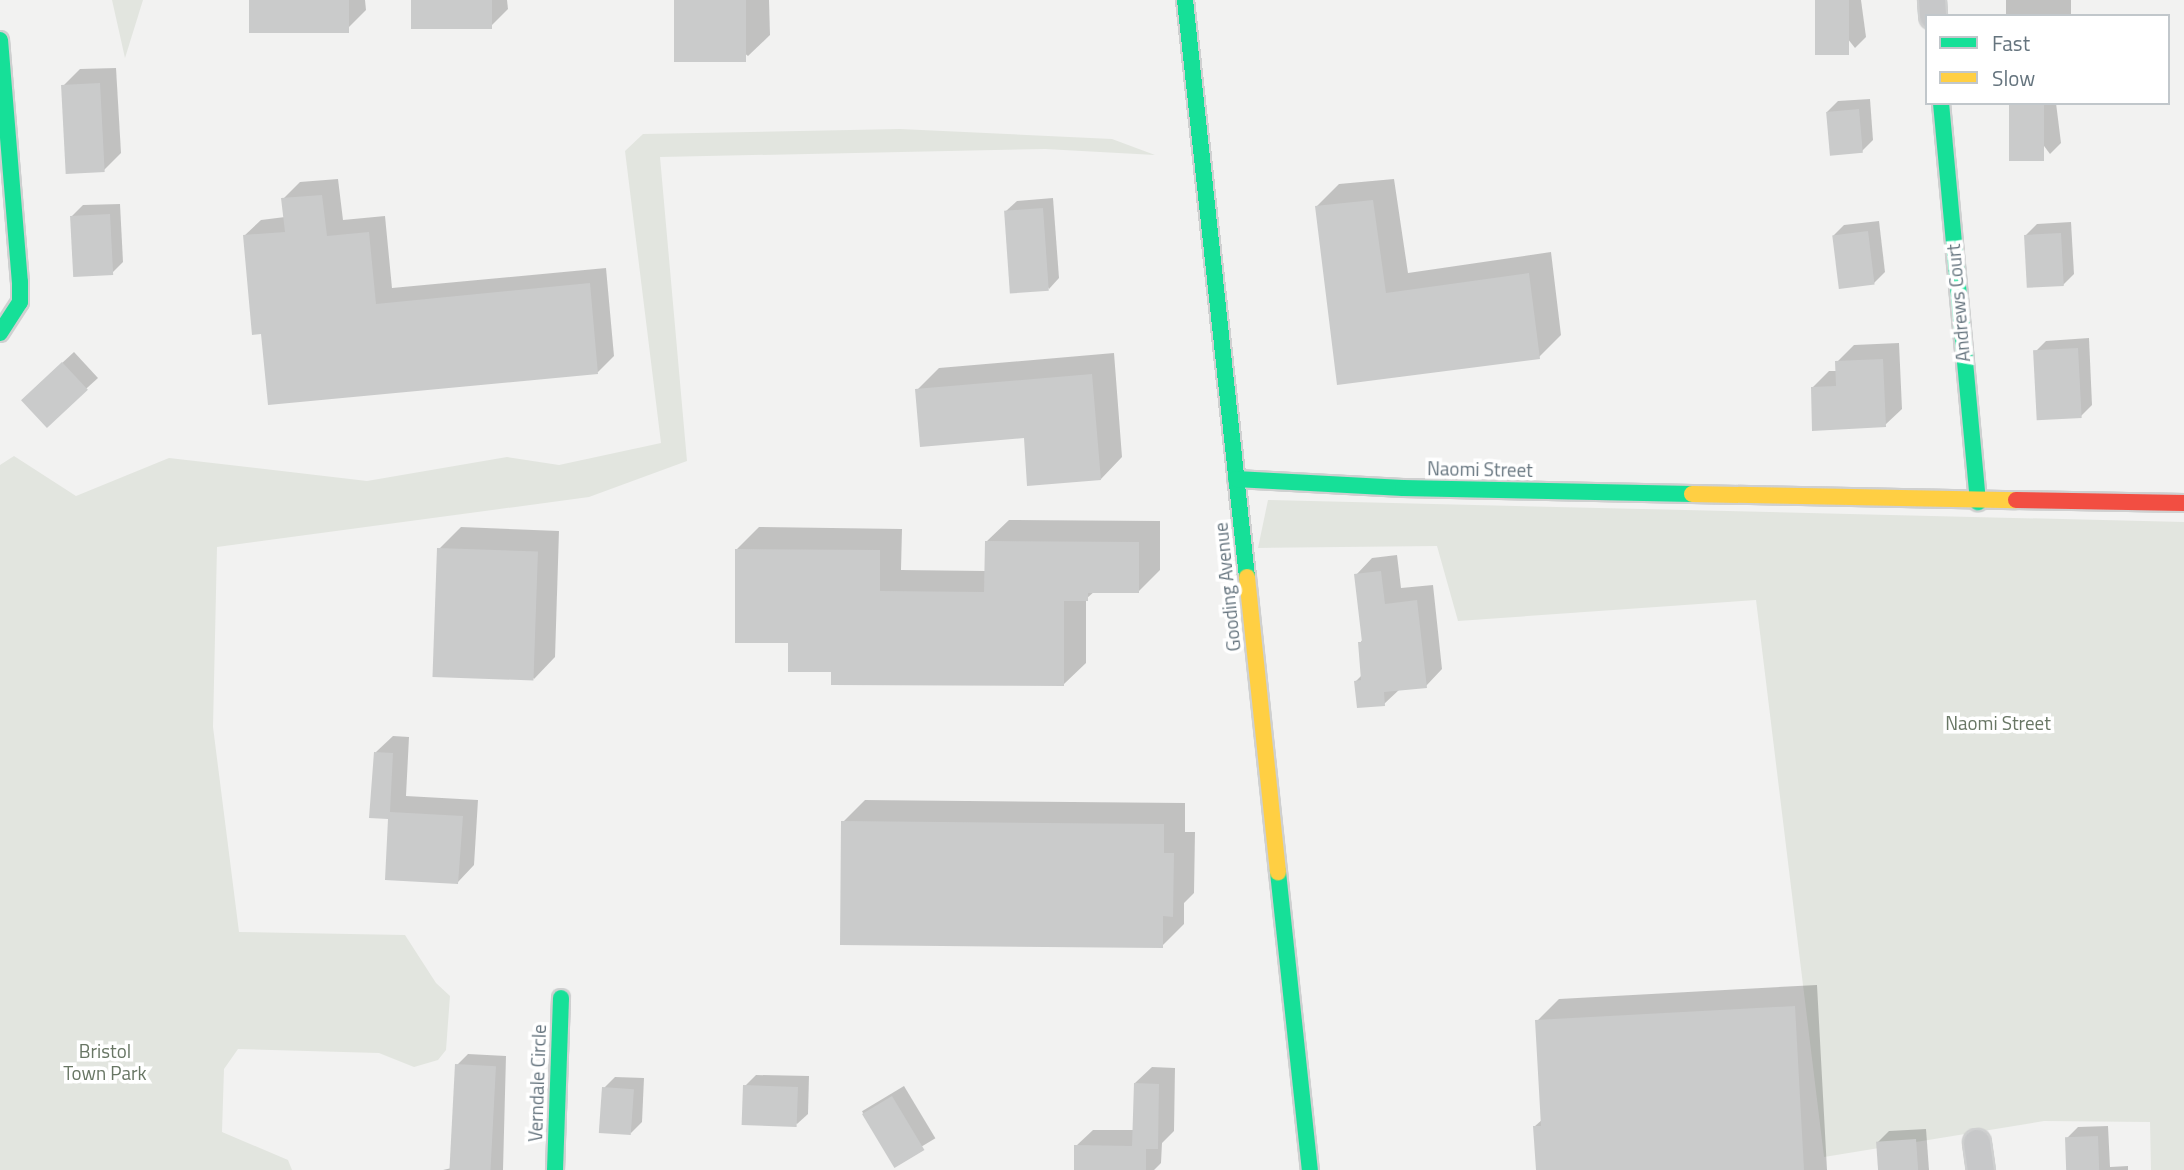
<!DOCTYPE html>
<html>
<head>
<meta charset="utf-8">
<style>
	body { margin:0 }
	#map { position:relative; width:2184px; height:1170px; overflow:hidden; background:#f2f2f1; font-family:"Titillium Web",sans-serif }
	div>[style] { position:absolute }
	.green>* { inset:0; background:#e2e5df }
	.shadow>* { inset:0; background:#0003; transform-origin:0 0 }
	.building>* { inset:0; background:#cacbcb; transform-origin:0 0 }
	.roads { filter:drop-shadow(2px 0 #cfd0d0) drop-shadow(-2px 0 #cfd0d0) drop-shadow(0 2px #cfd0d0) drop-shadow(0 -2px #cfd0d0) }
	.street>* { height:26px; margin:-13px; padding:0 13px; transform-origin:13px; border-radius:13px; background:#c7c8c9 }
	.fast>* { height:16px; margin:-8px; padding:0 8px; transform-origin:8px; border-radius:8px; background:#16e098 }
	.slow>* { height:16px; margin:-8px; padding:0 8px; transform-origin:8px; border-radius:8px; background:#ffcf43 }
	.jam>* { height:16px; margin:-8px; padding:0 8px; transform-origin:8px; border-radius:8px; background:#f24e42 }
	span { translate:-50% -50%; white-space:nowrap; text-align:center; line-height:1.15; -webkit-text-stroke:7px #fff; paint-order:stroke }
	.street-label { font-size:19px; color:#65747e }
	.park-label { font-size:19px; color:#687664 }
	.legend { position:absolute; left:1925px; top:14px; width:245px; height:91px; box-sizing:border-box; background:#fff; border:2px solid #c1c7cb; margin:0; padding:9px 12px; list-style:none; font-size:21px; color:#65747e }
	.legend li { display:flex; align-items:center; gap:14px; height:35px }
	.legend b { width:35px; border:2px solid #c1c7cb }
</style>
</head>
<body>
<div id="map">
	<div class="green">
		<i style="clip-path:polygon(112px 0,143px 0,125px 58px)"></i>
		<i style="clip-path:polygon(900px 129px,1112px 139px,1155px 155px,1045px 149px,660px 157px,687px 461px,589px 497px,217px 547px,213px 727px,239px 932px,405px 935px,436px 983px,450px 996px,446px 1050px,438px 1060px,414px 1067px,379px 1053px,238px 1049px,224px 1069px,222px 1132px,288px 1160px,292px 1170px,0 1170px,0 465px,14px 456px,76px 496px,169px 458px,367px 481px,507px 457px,559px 465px,661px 443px,625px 151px,643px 134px)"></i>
		<i style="clip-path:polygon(1268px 500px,2184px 522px,2184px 1170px,2151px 1170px,2150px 1122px,2044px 1121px,1824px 1157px,1756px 600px,1458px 621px,1437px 546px,1258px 548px)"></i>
	</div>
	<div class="shadow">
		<i style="clip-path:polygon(251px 0,365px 0,366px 10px,349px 27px)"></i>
		<i style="clip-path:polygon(413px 0,507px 0,508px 9px,492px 25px)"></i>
		<i style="clip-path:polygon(676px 0,769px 0,770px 35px,748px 56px)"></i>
		<i style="clip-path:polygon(1817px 0,1861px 0,1866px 37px,1855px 48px)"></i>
		<i style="left:2006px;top:0;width:65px;height:16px"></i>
		<i style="clip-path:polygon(116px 68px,121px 153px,104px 170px,63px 86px,80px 69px)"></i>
		<i style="clip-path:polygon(1870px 99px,1873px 140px,1862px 151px,1827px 112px,1838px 101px)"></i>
		<i style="clip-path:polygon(2012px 103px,2056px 103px,2061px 143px,2050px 154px)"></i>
		<i style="clip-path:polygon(338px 179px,343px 220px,385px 216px,392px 288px,606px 268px,614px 356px,598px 372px,262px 332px,244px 236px,261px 220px,285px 217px,283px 199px,300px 182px)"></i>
		<i style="clip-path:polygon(1394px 179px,1408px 273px,1551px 252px,1561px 335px,1539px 357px,1338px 383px,1317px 206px,1339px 184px)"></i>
		<i style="clip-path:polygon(1053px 198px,1059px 278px,1049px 289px,1006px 211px,1017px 201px)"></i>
		<i style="clip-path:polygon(120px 204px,123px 262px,112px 273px,72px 216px,83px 205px)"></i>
		<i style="clip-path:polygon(1879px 221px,1885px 272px,1874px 283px,1833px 236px,1844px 225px)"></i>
		<i style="clip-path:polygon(2071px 222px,2074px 274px,2063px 285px,2026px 235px,2037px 224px)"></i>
		<i style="clip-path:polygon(2089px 338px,2092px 405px,2081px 416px,2035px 352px,2046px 341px)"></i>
		<i style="clip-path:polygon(1899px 343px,1902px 409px,1885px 425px,1812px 388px,1829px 371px,1837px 371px,1837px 362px,1854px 345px)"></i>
		<i style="clip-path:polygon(74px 352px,98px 378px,46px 425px,34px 389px)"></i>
		<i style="clip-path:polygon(1114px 353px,1122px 457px,1101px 479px,1025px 436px,917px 390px,939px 368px)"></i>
		<i style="clip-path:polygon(1009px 520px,1160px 521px,1160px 570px,1139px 591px,1095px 591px,1086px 599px,1086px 663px,1064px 684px,833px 670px,790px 642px,737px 549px,759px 527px,902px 529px,901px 570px,986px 571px,987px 541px)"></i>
		<i style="clip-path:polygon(461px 527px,559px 531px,555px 657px,534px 679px,439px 549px)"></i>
		<i style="clip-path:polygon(1397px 555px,1401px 588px,1433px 585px,1442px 669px,1426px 686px,1400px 689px,1384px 704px,1356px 681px,1362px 675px,1360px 643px,1363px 639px,1356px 575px,1372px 558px)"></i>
		<i style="clip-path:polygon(393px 736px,409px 737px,406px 796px,478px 800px,474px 865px,458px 882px,390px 817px,376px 752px)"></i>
		<i style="clip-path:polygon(865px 800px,1185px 803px,1185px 832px,1195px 832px,1194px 893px,1184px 903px,1184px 924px,1162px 946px,843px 822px)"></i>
		<i style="clip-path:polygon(1817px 985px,1827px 1170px,1538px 1170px,1535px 1126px,1543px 1119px,1537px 1021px,1559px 999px)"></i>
		<i style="clip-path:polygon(468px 1054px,506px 1056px,503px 1170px,443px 1170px,456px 1167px,457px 1065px)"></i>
		<i style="clip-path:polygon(1152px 1067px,1175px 1068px,1174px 1131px,1162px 1143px,1161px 1163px,1154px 1170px,1076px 1170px,1076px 1146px,1093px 1130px,1134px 1130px,1135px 1083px)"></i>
		<i style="clip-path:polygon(756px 1075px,809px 1076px,808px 1114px,797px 1124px,745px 1086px)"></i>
		<i style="clip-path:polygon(615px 1077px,644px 1078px,642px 1122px,631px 1133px,604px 1088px)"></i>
		<i style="left:904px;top:1086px;width:61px;height:49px;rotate:59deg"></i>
		<i style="clip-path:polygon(2108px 1126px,2110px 1167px,2128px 1166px,2128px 1170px,2068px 1170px,2067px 1138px,2078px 1127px)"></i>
		<i style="clip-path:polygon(1926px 1129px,1929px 1170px,1880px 1170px,1878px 1142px,1889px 1131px)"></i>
	</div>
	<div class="building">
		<i style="left:249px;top:0;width:100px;height:33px"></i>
		<i style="left:411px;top:0;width:81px;height:29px"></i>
		<i style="left:674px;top:0;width:72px;height:62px"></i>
		<i style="left:1815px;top:0;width:34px;height:55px"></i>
		<i style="left:100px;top:83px;width:89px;height:39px;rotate:87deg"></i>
		<i style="left:2009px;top:103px;width:35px;height:58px"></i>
		<i style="left:1859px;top:109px;width:44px;height:33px;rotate:85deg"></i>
		<i style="clip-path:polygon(322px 195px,327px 236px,369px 232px,376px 304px,590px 283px,598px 374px,268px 405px,261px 334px,252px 335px,243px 235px,285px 232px,281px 198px)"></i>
		<i style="clip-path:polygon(1373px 200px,1386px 293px,1529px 273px,1540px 359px,1337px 385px,1315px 206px)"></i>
		<i style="left:1043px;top:208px;width:83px;height:39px;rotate:86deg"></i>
		<i style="left:110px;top:214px;width:61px;height:40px;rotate:87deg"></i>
		<i style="left:1868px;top:231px;width:54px;height:36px;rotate:83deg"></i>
		<i style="left:2061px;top:233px;width:53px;height:37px;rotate:87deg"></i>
		<i style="left:2078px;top:348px;width:70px;height:45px;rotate:87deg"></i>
		<i style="clip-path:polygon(1883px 359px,1886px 427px,1812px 431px,1811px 387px,1836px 386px,1835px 361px)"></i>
		<i style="left:62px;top:362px;width:38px;height:56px;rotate:47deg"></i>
		<i style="clip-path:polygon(1092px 374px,1101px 480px,1027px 486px,1024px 438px,920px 447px,915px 389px)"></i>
		<i style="clip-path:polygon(985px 541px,1139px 542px,1139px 593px,1088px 593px,1088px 601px,1064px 601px,1064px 686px,831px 685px,831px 672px,788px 672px,788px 643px,735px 643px,735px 549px,880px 550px,880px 591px,984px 592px)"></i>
		<i style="left:437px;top:548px;width:101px;height:129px;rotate:2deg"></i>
		<i style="clip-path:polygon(1381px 571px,1385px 604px,1417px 600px,1427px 688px,1384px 692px,1385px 706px,1357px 708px,1354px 681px,1361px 680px,1358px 642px,1362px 642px,1354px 574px)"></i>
		<i style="clip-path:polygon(374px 752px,393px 753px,390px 812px,463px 816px,458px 884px,385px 880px,388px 819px,369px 818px)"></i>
		<i style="clip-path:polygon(841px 821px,1164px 824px,1164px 853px,1174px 853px,1173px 917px,1163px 916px,1163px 948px,840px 945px)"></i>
		<i style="clip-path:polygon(1795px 1006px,1804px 1170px,1536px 1170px,1533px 1126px,1541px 1126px,1535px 1020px)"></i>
		<i style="left:455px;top:1064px;width:41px;height:106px;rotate:3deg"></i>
		<i style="clip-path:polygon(1134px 1083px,1159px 1084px,1158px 1149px,1146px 1149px,1146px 1170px,1074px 1170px,1074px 1145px,1132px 1146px)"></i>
		<i style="left:743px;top:1085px;width:55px;height:40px;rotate:2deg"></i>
		<i style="left:602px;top:1087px;width:32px;height:46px;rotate:4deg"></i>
		<i style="left:892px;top:1096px;width:63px;height:35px;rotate:59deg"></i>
		<i style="left:2098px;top:1136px;width:34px;height:33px;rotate:88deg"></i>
		<i style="left:1916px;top:1139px;width:31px;height:40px;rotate:86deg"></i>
	</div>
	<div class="roads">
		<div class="street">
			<i style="left:1932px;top:0;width:16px;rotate:86deg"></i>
			<i style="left:1977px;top:1143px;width:27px;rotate:82deg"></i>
		</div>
		<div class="fast">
			<i style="left:1185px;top:0;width:580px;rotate:83.87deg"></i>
			<i style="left:0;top:40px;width:243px;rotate:85.3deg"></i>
			<i style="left:20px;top:282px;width:20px;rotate:90deg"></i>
			<i style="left:20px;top:302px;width:37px;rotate:123deg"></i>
			<i style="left:1941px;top:103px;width:401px;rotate:84.7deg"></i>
			<i style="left:1236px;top:479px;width:167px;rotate:3.1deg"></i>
			<i style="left:1403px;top:488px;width:289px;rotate:1.2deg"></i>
			<i style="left:1278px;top:872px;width:300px;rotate:83.9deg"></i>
			<i style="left:555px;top:1170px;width:172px;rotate:-88deg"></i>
		</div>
		<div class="slow">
			<i style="left:1692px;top:494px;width:324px;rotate:1.1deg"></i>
			<i style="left:1247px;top:577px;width:297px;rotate:84deg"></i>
		</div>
		<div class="jam">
			<i style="left:2016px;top:500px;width:168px;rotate:1deg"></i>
		</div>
	</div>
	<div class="street-label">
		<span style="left:1958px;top:303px;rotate:-95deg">Andrews Court</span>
		<span style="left:1480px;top:469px;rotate:1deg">Naomi Street</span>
		<span style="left:1227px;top:587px;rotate:-96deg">Gooding Avenue</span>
		<span style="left:537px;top:1083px;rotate:-88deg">Verndale Circle</span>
	</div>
	<div class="park-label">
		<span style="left:1998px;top:723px">Naomi Street</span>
		<span style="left:105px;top:1062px">Bristol<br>Town Park</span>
	</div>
	<ul class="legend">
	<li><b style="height:9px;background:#16e098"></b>Fast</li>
	<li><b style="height:9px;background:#ffcf43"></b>Slow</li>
	</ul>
</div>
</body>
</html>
